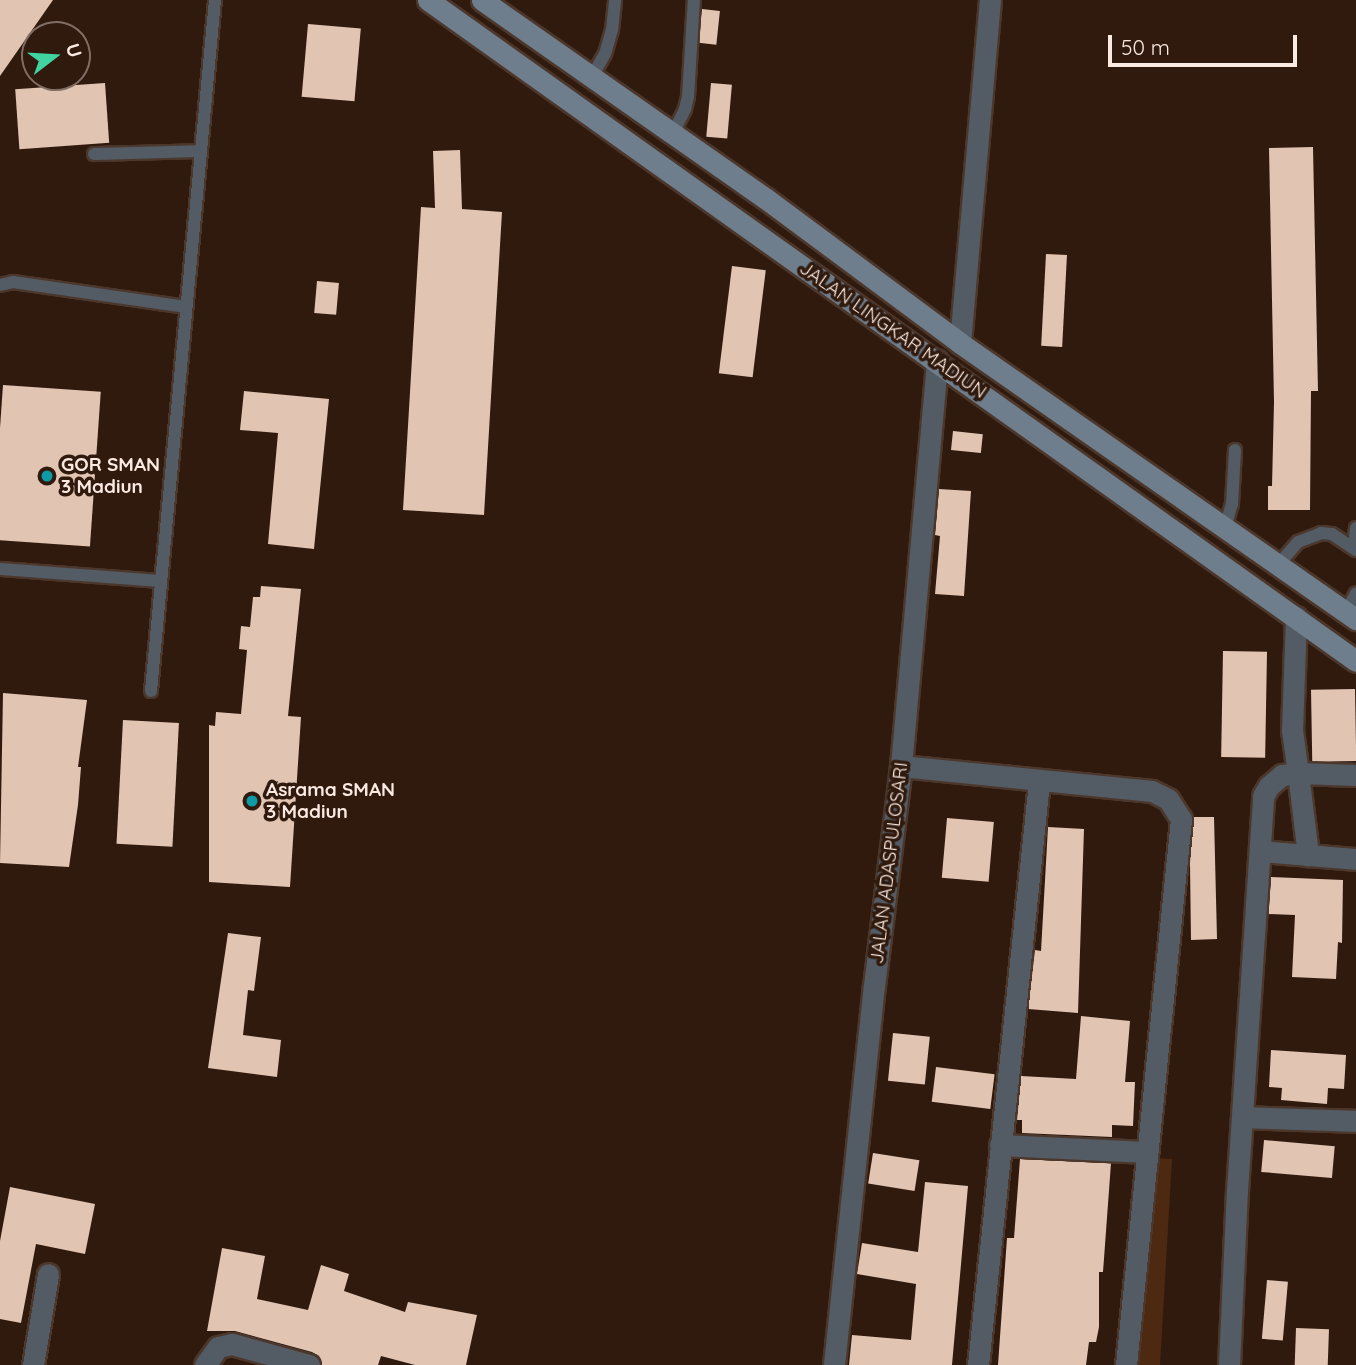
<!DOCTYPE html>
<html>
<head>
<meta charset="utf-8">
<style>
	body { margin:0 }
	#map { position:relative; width:1356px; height:1365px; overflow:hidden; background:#301a0e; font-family:Quicksand,sans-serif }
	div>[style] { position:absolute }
	.green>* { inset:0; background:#4e2911 }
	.building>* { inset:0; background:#e2c4b3; transform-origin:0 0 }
	.roads { filter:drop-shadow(2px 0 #4c372c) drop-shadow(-2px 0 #4c372c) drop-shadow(0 2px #4c372c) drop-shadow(0 -2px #4c372c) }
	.lane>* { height:12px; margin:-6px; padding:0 6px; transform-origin:6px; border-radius:6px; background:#535c65 }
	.street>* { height:21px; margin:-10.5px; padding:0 10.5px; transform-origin:10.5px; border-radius:10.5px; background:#535c65 }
	.secondary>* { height:21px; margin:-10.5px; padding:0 10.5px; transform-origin:10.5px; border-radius:10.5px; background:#6f7e8c }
	.dots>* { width:19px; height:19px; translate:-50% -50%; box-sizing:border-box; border:4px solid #301a0e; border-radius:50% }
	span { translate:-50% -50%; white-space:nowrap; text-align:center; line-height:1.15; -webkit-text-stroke:7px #301a0e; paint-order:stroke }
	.street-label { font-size:19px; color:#faeae2 }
	.poi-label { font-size:19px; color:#faeae2; font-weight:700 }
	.left { translate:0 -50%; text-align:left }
	.north { position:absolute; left:21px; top:21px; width:70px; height:70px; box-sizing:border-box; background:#301a0e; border:2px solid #816d63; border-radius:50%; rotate:73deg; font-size:19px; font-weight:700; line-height:28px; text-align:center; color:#faeae2 }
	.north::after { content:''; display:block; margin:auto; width:24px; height:32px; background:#42d4a0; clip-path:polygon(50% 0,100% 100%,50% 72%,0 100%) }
	.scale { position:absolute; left:1108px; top:35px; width:189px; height:32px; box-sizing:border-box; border:4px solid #faeae2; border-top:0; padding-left:9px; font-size:21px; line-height:24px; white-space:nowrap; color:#faeae2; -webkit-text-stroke:5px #301a0e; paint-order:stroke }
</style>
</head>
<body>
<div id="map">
	<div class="green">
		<i style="clip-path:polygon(1152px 1158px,1172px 1159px,1160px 1365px,1132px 1365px)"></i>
	</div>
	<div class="building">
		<i style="clip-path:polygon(0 0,53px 0,0 76px)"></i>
		<i style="left:702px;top:9px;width:18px;height:34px;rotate:6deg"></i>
		<i style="left:308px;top:24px;width:53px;height:73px;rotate:5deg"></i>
		<i style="left:105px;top:83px;width:60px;height:90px;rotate:86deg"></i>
		<i style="left:711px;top:83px;width:21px;height:54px;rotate:5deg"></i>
		<i style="clip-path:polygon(1313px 147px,1318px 391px,1311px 391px,1310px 510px,1268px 510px,1268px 486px,1272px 486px,1274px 402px,1269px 148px)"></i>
		<i style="clip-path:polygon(460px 150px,462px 209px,502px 212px,484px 515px,403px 510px,421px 207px,435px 208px,433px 151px)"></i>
		<i style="left:1046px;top:254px;width:21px;height:92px;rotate:3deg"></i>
		<i style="left:732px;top:266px;width:34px;height:108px;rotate:7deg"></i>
		<i style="left:317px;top:281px;width:22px;height:32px;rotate:5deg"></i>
		<i style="left:3px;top:385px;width:98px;height:155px;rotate:4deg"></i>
		<i style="clip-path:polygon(244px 391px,329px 399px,314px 549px,268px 544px,278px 433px,240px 430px)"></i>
		<i style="left:953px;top:431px;width:30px;height:19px;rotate:6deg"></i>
		<i style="clip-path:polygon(939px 489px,971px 491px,964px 596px,935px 594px,940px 536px,935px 535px)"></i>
		<i style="clip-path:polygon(261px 586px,301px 589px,288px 716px,301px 717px,290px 887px,209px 882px,209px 725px,215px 726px,216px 712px,241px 714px,247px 650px,239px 649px,241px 626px,250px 627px,253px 597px,260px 597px)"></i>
		<i style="left:1223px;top:651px;width:44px;height:106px;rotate:1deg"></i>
		<i style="left:1355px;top:689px;width:72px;height:44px;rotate:89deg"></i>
		<i style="clip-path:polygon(3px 693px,87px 700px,78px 767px,81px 767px,78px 805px,69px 867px,0 863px)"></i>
		<i style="left:123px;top:720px;width:56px;height:124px;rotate:3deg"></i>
		<i style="clip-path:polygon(1193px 817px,1214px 817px,1217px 939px,1191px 940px,1190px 863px)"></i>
		<i style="left:947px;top:818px;width:47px;height:60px;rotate:5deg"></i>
		<i style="clip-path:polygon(1048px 827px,1084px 829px,1078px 1013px,1028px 1009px,1035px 950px,1041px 951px)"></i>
		<i style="clip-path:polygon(1271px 877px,1343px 880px,1342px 943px,1338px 942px,1336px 979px,1292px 977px,1295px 915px,1268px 914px)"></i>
		<i style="clip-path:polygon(228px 933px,261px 937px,254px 991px,248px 990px,243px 1035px,281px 1040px,277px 1077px,208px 1068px)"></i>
		<i style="clip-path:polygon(1081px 1016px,1130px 1021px,1125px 1082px,1135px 1082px,1133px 1126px,1112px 1125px,1112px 1137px,1022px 1133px,1022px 1120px,1017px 1120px,1021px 1076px,1076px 1079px)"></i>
		<i style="left:893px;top:1033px;width:37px;height:48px;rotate:6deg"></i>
		<i style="clip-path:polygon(1271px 1050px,1346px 1055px,1344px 1089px,1328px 1088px,1327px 1104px,1281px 1100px,1282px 1088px,1269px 1087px)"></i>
		<i style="left:936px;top:1067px;width:59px;height:35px;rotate:7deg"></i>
		<i style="left:1264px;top:1140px;width:71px;height:32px;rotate:5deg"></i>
		<i style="left:873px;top:1153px;width:47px;height:31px;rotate:9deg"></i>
		<i style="clip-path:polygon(1020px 1159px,1111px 1163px,1103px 1272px,1099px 1272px,1099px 1327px,1096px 1342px,1089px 1342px,1086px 1365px,998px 1365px,1007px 1238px,1014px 1238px)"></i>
		<i style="clip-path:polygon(925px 1182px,968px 1186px,952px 1365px,849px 1365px,852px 1335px,911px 1340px,916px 1284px,857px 1274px,862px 1243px,918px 1252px)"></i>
		<i style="clip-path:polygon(10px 1187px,95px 1204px,85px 1254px,36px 1244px,21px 1323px,0 1319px,0 1241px)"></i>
		<i style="clip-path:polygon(222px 1248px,265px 1256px,257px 1299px,308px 1310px,321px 1265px,349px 1274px,344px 1291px,405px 1312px,408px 1302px,477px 1315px,466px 1365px,415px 1365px,381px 1356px,378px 1365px,322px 1365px,319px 1356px,312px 1352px,235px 1331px,207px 1331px)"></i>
		<i style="left:1267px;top:1280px;width:21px;height:59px;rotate:5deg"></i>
		<i style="left:1296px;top:1328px;width:33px;height:37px;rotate:2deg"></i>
	</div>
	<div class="roads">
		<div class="lane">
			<i style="left:592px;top:77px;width:26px;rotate:-61deg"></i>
			<i style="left:605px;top:54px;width:25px;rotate:-74deg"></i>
			<i style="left:612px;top:30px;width:30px;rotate:-84deg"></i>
			<i style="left:673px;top:133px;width:27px;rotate:-63deg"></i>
			<i style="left:685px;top:109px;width:12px;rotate:-76deg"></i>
			<i style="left:688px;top:97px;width:97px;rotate:-86.5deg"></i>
			<i style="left:94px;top:154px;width:106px;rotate:-1.6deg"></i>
			<i style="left:0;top:285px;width:13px;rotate:-13deg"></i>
			<i style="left:13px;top:282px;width:175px;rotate:8.2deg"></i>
			<i style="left:1225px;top:528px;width:25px;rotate:-74deg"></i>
			<i style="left:1232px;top:504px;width:54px;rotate:-86.8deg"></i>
			<i style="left:1354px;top:547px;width:19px;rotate:-84deg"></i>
			<i style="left:1278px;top:565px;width:30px;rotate:-49deg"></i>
			<i style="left:1298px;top:542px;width:25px;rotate:-21deg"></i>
			<i style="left:1321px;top:533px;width:11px;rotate:5deg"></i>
			<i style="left:1332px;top:534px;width:29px;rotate:34deg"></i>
			<i style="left:0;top:569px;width:161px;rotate:4.3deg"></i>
			<i style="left:1346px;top:612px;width:21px;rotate:-62deg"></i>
			<i style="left:151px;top:691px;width:694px;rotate:-84.71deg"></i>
		</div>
		<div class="street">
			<i style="left:960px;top:343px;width:344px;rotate:-85deg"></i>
			<i style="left:1296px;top:617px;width:113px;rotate:92deg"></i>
			<i style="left:1292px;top:730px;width:43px;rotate:82.1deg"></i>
			<i style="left:1298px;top:773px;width:58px;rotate:2deg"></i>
			<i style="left:901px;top:766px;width:252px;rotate:5.7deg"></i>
			<i style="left:1152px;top:791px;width:18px;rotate:27deg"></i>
			<i style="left:1168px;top:799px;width:24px;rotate:57deg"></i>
			<i style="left:1181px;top:819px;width:549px;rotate:95.75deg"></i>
			<i style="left:1260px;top:851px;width:96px;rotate:4.8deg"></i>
			<i style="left:1242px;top:1117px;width:114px;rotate:2deg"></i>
			<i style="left:1000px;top:1145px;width:147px;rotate:2.7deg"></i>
			<i style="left:33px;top:1365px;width:92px;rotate:-80.6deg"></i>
			<i style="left:205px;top:1365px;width:22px;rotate:-54deg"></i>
			<i style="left:218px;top:1347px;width:14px;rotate:-12deg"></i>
			<i style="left:232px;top:1344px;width:80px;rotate:15.3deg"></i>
			<i style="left:834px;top:1365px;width:381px;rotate:-84deg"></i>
			<i style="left:874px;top:986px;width:222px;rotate:-83deg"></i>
			<i style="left:901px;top:766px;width:407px;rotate:-84.9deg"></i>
			<i style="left:978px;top:1365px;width:586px;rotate:-84.03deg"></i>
			<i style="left:1229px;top:1365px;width:174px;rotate:-87.4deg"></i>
			<i style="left:1237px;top:1191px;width:396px;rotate:-86.2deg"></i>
			<i style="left:1263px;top:796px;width:12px;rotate:-59deg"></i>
			<i style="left:1269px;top:786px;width:17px;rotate:-40deg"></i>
			<i style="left:1282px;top:775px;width:16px;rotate:-7deg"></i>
			<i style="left:1298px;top:773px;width:83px;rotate:83deg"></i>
		</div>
		<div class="secondary">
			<i style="left:428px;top:0;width:1139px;rotate:35.46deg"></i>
			<i style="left:482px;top:0;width:345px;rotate:35deg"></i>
			<i style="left:765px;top:198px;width:243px;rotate:36.6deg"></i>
			<i style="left:960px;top:343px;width:483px;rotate:34.9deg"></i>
		</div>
	</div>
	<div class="dots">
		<i style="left:47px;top:476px;background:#0f9aa8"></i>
		<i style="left:252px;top:801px;background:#0f9aa8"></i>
	</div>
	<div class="street-label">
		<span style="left:893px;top:330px;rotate:35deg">JALAN LINGKAR MADIUN</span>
		<span style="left:889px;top:863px;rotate:-83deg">JALAN ADASPULOSARI</span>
	</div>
	<div class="poi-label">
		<span class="left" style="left:61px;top:476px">GOR SMAN<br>3 Madiun</span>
		<span class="left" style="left:266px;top:801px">Asrama SMAN<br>3 Madiun</span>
	</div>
	<div class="north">U</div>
	<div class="scale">50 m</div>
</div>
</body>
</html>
